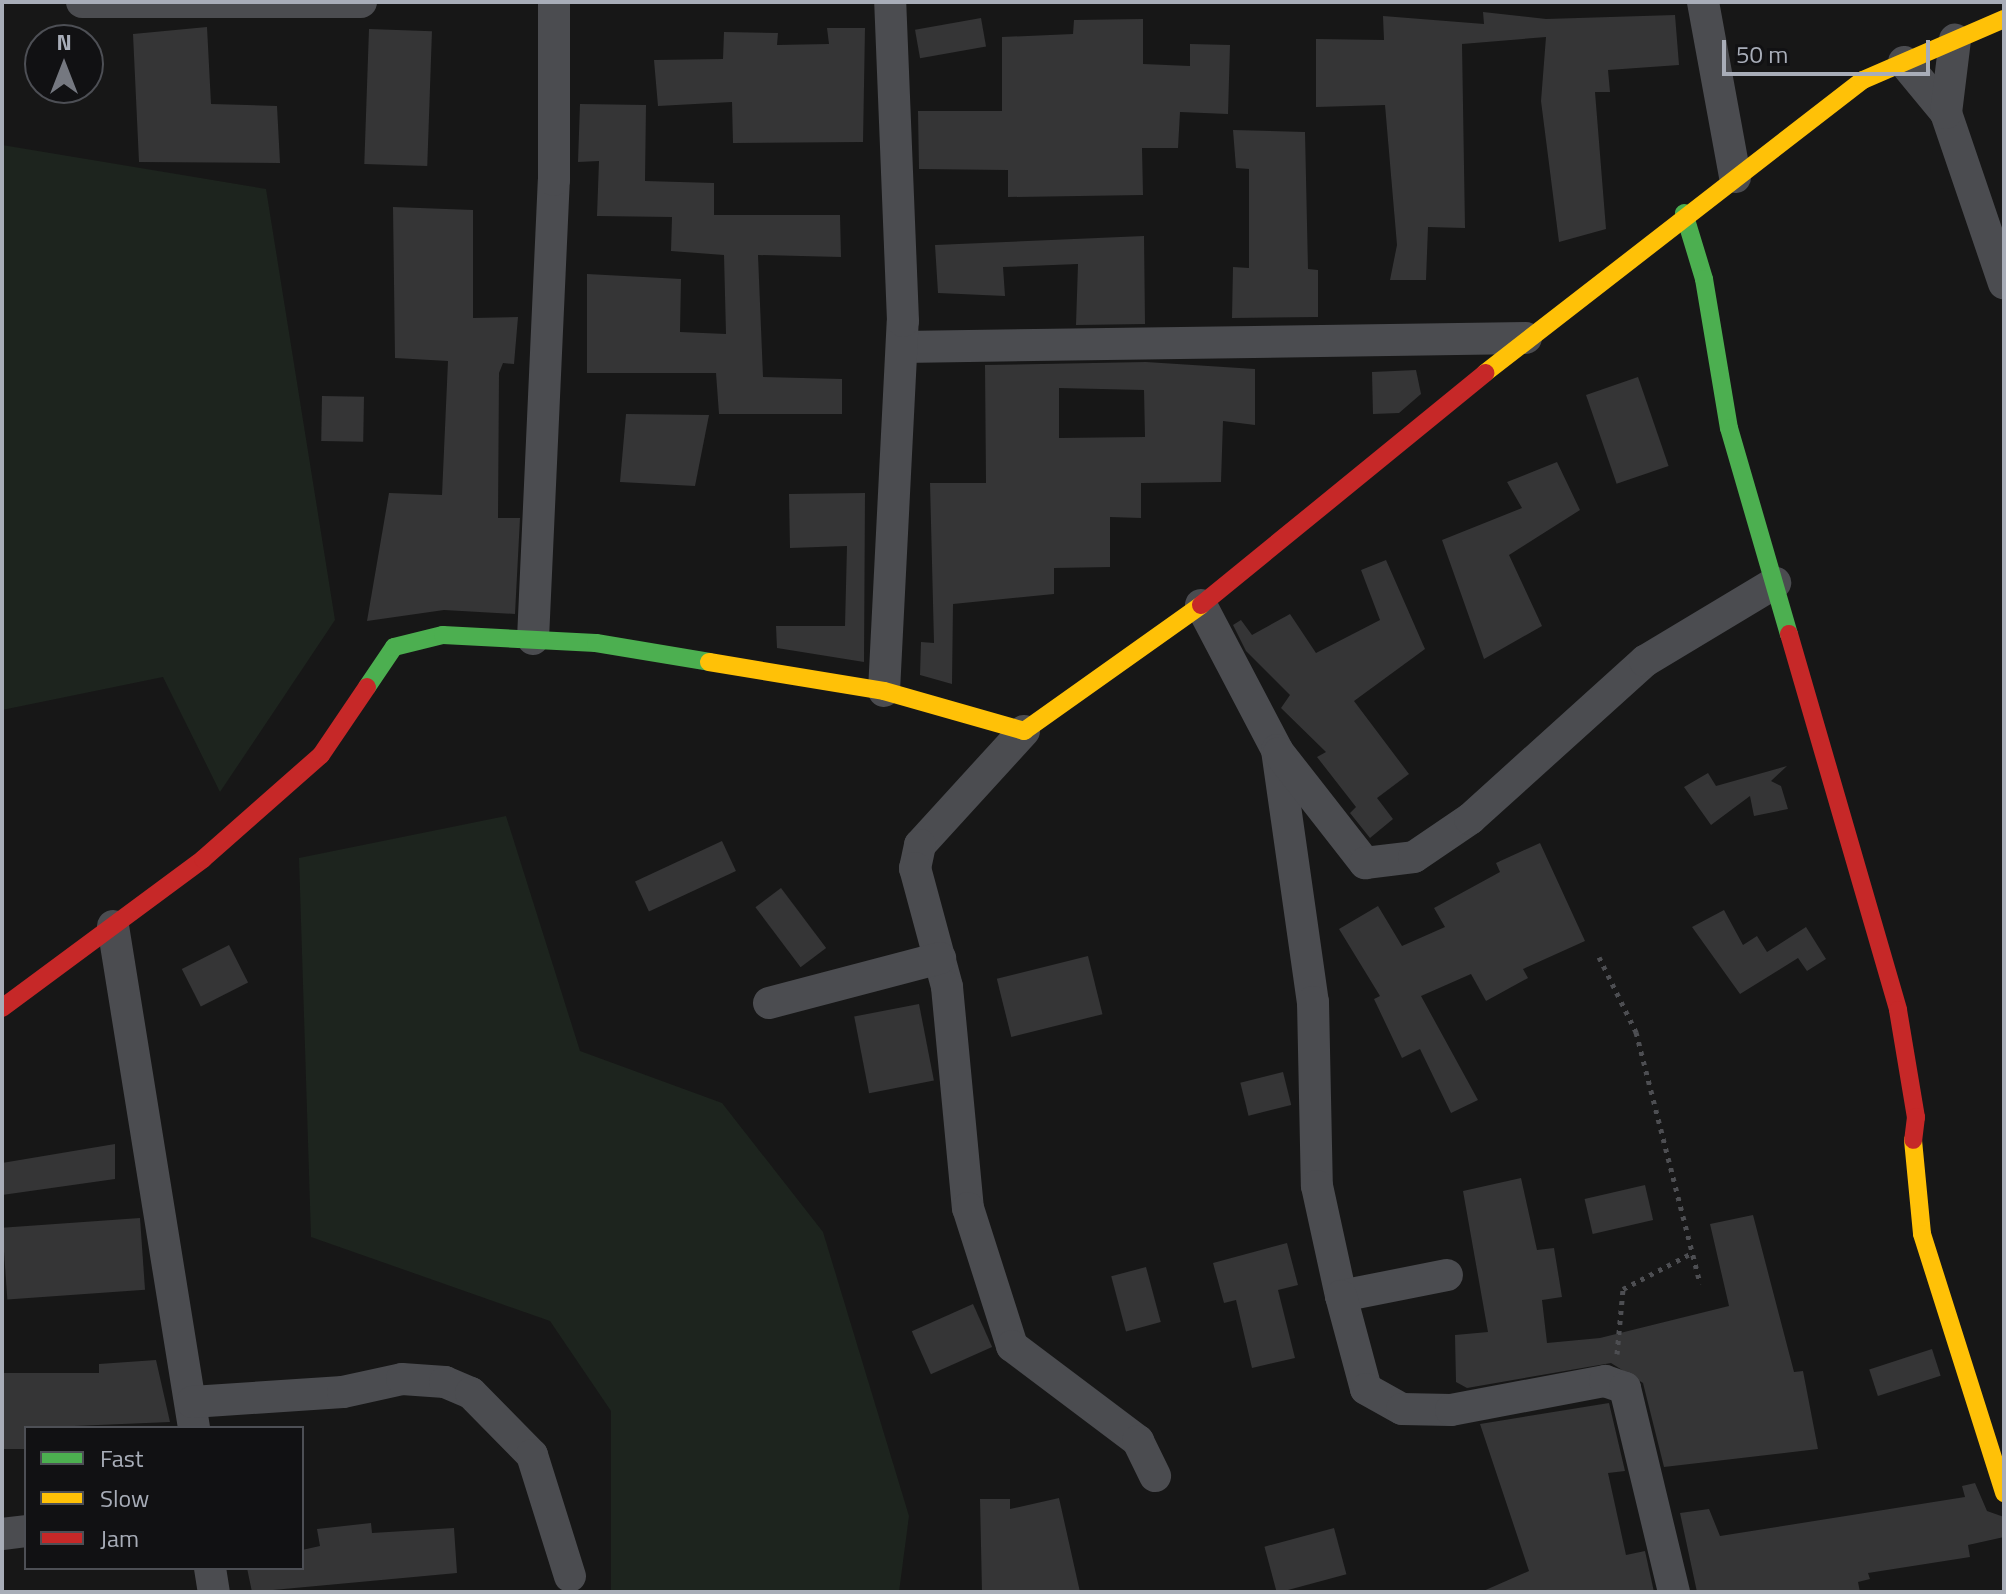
<!DOCTYPE html>
<html>
<head>
<meta charset="utf-8">
<style>
	body { margin:0 }
	#map { position:relative; width:2006px; height:1594px; overflow:hidden; background:#171717; font-family:"Titillium Web",sans-serif }
	div>[style] { position:absolute }
	.green>* { inset:0; background:#1d241e }
	.building>* { inset:0; background:#353536; transform-origin:0 0 }
	.path>* { height:5px; margin-top:-2.5px; transform-origin:0; background:repeating-linear-gradient(90deg,#4d4e52 0 4px,transparent 0 10px) }
	.street>* { height:32px; margin:-16px; padding:0 16px; transform-origin:16px; border-radius:16px; background:#4b4c50 }
	.fast>* { height:18px; margin:-9px; padding:0 9px; transform-origin:9px; border-radius:9px; background:#4caf50 }
	.slow>* { height:18px; margin:-9px; padding:0 9px; transform-origin:9px; border-radius:9px; background:#ffc107 }
	.jam>* { height:18px; margin:-9px; padding:0 9px; transform-origin:9px; border-radius:9px; background:#c62828 }
	span { translate:-50% -50%; white-space:nowrap; text-align:center; line-height:1.15; -webkit-text-stroke:6px #111113; paint-order:stroke }
	.frame { position:absolute; inset:0; border:4px solid #a8adb8; pointer-events:none }
	.legend { position:absolute; left:24px; top:1426px; width:280px; height:144px; box-sizing:border-box; background:#111113; border:2px solid #4d4f55; margin:0; padding:10px 14px; list-style:none; font-size:24px; color:#a8adb8 }
	.legend li { display:flex; align-items:center; gap:16px; height:40px }
	.legend b { width:40px; border:2px solid #4d4f55 }
	.north { position:absolute; left:24px; top:24px; width:80px; height:80px; box-sizing:border-box; background:#111113; border:2px solid #4d4f55; border-radius:50%; rotate:0deg; font-size:22px; font-weight:700; line-height:32px; text-align:center; color:#a8adb8 }
	.north::after { content:''; display:block; margin:auto; width:28px; height:36px; background:#757880; clip-path:polygon(50% 0,100% 100%,50% 72%,0 100%) }
	.scale { position:absolute; left:1722px; top:40px; width:208px; height:36px; box-sizing:border-box; border:4px solid #a8adb8; border-top:0; padding-left:10px; font-size:24px; line-height:28px; white-space:nowrap; color:#a8adb8; -webkit-text-stroke:6px #111113; paint-order:stroke }
</style>
</head>
<body>
<div id="map">
	<div class="green">
		<i style="clip-path:polygon(2px 145px,266px 189px,335px 620px,220px 792px,163px 677px,2px 710px)"></i>
		<i style="clip-path:polygon(506px 816px,580px 1051px,722px 1103px,823px 1232px,909px 1516px,899px 1592px,611px 1592px,611px 1411px,550px 1321px,311px 1237px,299px 858px)"></i>
	</div>
	<div class="building">
		<i style="clip-path:polygon(1483px 12px,1546px 19px,1675px 15px,1679px 65px,1608px 70px,1610px 92px,1595px 92px,1606px 229px,1559px 242px,1541px 101px,1546px 37px,1462px 44px,1465px 228px,1428px 227px,1426px 280px,1390px 280px,1397px 245px,1385px 105px,1316px 107px,1316px 39px,1384px 40px,1383px 16px,1484px 24px)"></i>
		<i style="left:981px;top:18px;width:29px;height:67px;rotate:80deg"></i>
		<i style="clip-path:polygon(1143px 19px,1143px 64px,1190px 66px,1190px 44px,1230px 45px,1228px 114px,1180px 112px,1178px 148px,1142px 148px,1143px 195px,1008px 197px,1008px 170px,919px 169px,918px 111px,1002px 111px,1002px 37px,1073px 34px,1074px 20px)"></i>
		<i style="clip-path:polygon(207px 27px,211px 104px,277px 106px,280px 163px,139px 162px,133px 34px)"></i>
		<i style="clip-path:polygon(827px 28px,865px 28px,863px 142px,733px 143px,732px 102px,658px 106px,654px 60px,723px 59px,724px 32px,778px 33px,777px 45px,829px 44px)"></i>
		<i style="left:369px;top:29px;width:63px;height:135px;rotate:2deg"></i>
		<i style="clip-path:polygon(580px 104px,646px 105px,645px 181px,714px 183px,714px 215px,840px 215px,841px 257px,758px 255px,763px 377px,842px 379px,842px 414px,719px 414px,716px 373px,587px 373px,587px 274px,681px 279px,680px 332px,726px 334px,724px 255px,671px 251px,672px 217px,597px 216px,599px 161px,578px 162px)"></i>
		<i style="clip-path:polygon(1233px 130px,1305px 132px,1308px 269px,1318px 270px,1318px 317px,1232px 318px,1233px 267px,1249px 268px,1249px 169px,1236px 168px)"></i>
		<i style="clip-path:polygon(393px 207px,473px 210px,473px 318px,518px 317px,514px 364px,503px 363px,499px 373px,498px 518px,520px 518px,515px 614px,444px 610px,367px 621px,389px 493px,442px 495px,448px 361px,395px 358px)"></i>
		<i style="clip-path:polygon(1144px 236px,1145px 324px,1076px 325px,1078px 264px,1003px 267px,1005px 296px,938px 293px,935px 245px)"></i>
		<i style="clip-path:polygon(evenodd,1146px 362px,1255px 369px,1255px 425px,1223px 421px,1221px 482px,1141px 483px,1141px 518px,1110px 517px,1110px 567px,1054px 568px,1054px 594px,953px 604px,952px 684px,920px 675px,921px 642px,934px 643px,930px 483px,986px 483px,985px 365px,1146px 362px,1059px 388px,1144px 390px,1145px 437px,1059px 438px,1059px 388px)"></i>
		<i style="clip-path:polygon(1416px 370px,1421px 394px,1399px 413px,1373px 414px,1372px 372px)"></i>
		<i style="left:1638px;top:377px;width:94px;height:55px;rotate:71deg"></i>
		<i style="left:322px;top:396px;width:42px;height:45px;rotate:1deg"></i>
		<i style="clip-path:polygon(626px 414px,709px 415px,695px 486px,620px 482px)"></i>
		<i style="clip-path:polygon(1557px 462px,1580px 510px,1509px 555px,1542px 626px,1484px 659px,1442px 540px,1522px 508px,1507px 482px)"></i>
		<i style="clip-path:polygon(865px 493px,864px 662px,777px 648px,776px 626px,845px 626px,847px 546px,790px 548px,789px 494px)"></i>
		<i style="clip-path:polygon(1386px 560px,1425px 649px,1354px 701px,1409px 774px,1377px 798px,1393px 819px,1370px 838px,1350px 813px,1356px 807px,1317px 757px,1326px 752px,1281px 708px,1290px 695px,1246px 651px,1233px 625px,1241px 620px,1252px 635px,1290px 614px,1316px 653px,1380px 620px,1361px 570px)"></i>
		<i style="clip-path:polygon(1787px 766px,1771px 781px,1781px 786px,1788px 809px,1754px 816px,1750px 796px,1711px 825px,1684px 787px,1708px 773px,1716px 786px)"></i>
		<i style="left:722px;top:841px;width:33px;height:96px;rotate:65deg"></i>
		<i style="clip-path:polygon(1540px 843px,1585px 941px,1523px 969px,1528px 978px,1486px 1001px,1471px 974px,1421px 996px,1478px 1100px,1451px 1113px,1420px 1049px,1402px 1058px,1374px 999px,1380px 996px,1339px 929px,1378px 906px,1402px 946px,1445px 927px,1434px 908px,1500px 872px,1496px 863px)"></i>
		<i style="left:781px;top:888px;width:75px;height:32px;rotate:53deg"></i>
		<i style="clip-path:polygon(1724px 910px,1743px 945px,1757px 936px,1767px 952px,1806px 927px,1826px 959px,1807px 971px,1798px 958px,1740px 994px,1692px 927px)"></i>
		<i style="left:229px;top:945px;width:42px;height:53px;rotate:63deg"></i>
		<i style="left:1088px;top:956px;width:60px;height:94px;rotate:76deg"></i>
		<i style="left:919px;top:1004px;width:78px;height:66px;rotate:79deg"></i>
		<i style="left:1283px;top:1072px;width:34px;height:44px;rotate:76deg"></i>
		<i style="clip-path:polygon(115px 1144px,115px 1179px,2px 1195px,2px 1163px)"></i>
		<i style="clip-path:polygon(1521px 1178px,1537px 1250px,1554px 1248px,1562px 1297px,1542px 1300px,1547px 1343px,1600px 1338px,1729px 1306px,1710px 1224px,1753px 1215px,1794px 1372px,1803px 1371px,1818px 1449px,1664px 1467px,1643px 1383px,1611px 1363px,1467px 1388px,1456px 1382px,1455px 1335px,1488px 1332px,1463px 1191px)"></i>
		<i style="left:1645px;top:1185px;width:36px;height:62px;rotate:77deg"></i>
		<i style="left:140px;top:1218px;width:72px;height:138px;rotate:86deg"></i>
		<i style="clip-path:polygon(1287px 1243px,1298px 1285px,1278px 1290px,1295px 1358px,1252px 1368px,1236px 1300px,1224px 1303px,1213px 1263px)"></i>
		<i style="left:1146px;top:1267px;width:57px;height:36px;rotate:75deg"></i>
		<i style="left:973px;top:1304px;width:47px;height:67px;rotate:66deg"></i>
		<i style="left:1932px;top:1349px;width:28px;height:66px;rotate:72deg"></i>
		<i style="clip-path:polygon(156px 1360px,170px 1422px,26px 1428px,26px 1449px,2px 1449px,2px 1373px,99px 1373px,99px 1364px)"></i>
		<i style="clip-path:polygon(1609px 1403px,1625px 1471px,1608px 1473px,1626px 1555px,1645px 1551px,1654px 1592px,1481px 1592px,1529px 1571px,1480px 1424px)"></i>
		<i style="clip-path:polygon(1975px 1483px,1987px 1511px,2004px 1517px,2004px 1537px,1968px 1545px,1970px 1557px,1868px 1573px,1870px 1579px,1858px 1582px,1860px 1592px,1697px 1592px,1680px 1513px,1709px 1509px,1720px 1536px,1965px 1497px,1962px 1486px)"></i>
		<i style="clip-path:polygon(1059px 1498px,1080px 1592px,982px 1592px,980px 1499px,1010px 1499px,1010px 1509px)"></i>
		<i style="clip-path:polygon(371px 1523px,372px 1533px,454px 1528px,457px 1573px,252px 1592px,247px 1568px,302px 1568px,302px 1550px,320px 1546px,317px 1529px)"></i>
		<i style="left:1334px;top:1528px;width:48px;height:72px;rotate:75deg"></i>
	</div>
	<div class="path">
		<i style="left:1599px;top:957px;width:84px;rotate:63.7deg"></i>
		<i style="left:1636px;top:1032px;width:260px;rotate:75.7deg"></i>
		<i style="left:1617px;top:1354px;width:65px;rotate:-84.7deg"></i>
		<i style="left:1623px;top:1289px;width:78px;rotate:-27.6deg"></i>
	</div>
	<div class="street">
		<i style="left:82px;top:2px;width:279px"></i>
		<i style="left:1703px;top:2px;width:178px;rotate:79.6deg"></i>
		<i style="left:1904px;top:62px;width:66px;rotate:50.5deg"></i>
		<i style="left:1946px;top:113px;width:180px;rotate:71.2deg"></i>
		<i style="left:1946px;top:113px;width:74px;rotate:-83deg"></i>
		<i style="left:902px;top:347px;width:624px;rotate:-0.83deg"></i>
		<i style="left:1201px;top:605px;width:164px;rotate:62.3deg"></i>
		<i style="left:1277px;top:750px;width:255px;rotate:81.9deg"></i>
		<i style="left:1313px;top:1002px;width:184px;rotate:88.8deg"></i>
		<i style="left:1317px;top:1186px;width:113px;rotate:77.7deg"></i>
		<i style="left:1341px;top:1296px;width:108px;rotate:-11.2deg"></i>
		<i style="left:533px;top:639px;width:459px;rotate:-87.4deg"></i>
		<i style="left:554px;top:180px;width:178px;rotate:-90deg"></i>
		<i style="left:884px;top:691px;width:370px;rotate:-87.1deg"></i>
		<i style="left:903px;top:321px;width:319px;rotate:-92.3deg"></i>
		<i style="left:1024px;top:731px;width:154px;rotate:132.4deg"></i>
		<i style="left:920px;top:845px;width:24px;rotate:102deg"></i>
		<i style="left:915px;top:868px;width:123px;rotate:74.9deg"></i>
		<i style="left:947px;top:987px;width:222px;rotate:84.6deg"></i>
		<i style="left:968px;top:1208px;width:145px;rotate:72.3deg"></i>
		<i style="left:1012px;top:1346px;width:158px;rotate:37deg"></i>
		<i style="left:1138px;top:1441px;width:39px;rotate:64deg"></i>
		<i style="left:1279px;top:753px;width:140px;rotate:52deg"></i>
		<i style="left:1365px;top:863px;width:49px;rotate:-7deg"></i>
		<i style="left:1414px;top:857px;width:68px;rotate:-34.2deg"></i>
		<i style="left:1470px;top:819px;width:236px;rotate:-42.1deg"></i>
		<i style="left:1645px;top:661px;width:152px;rotate:-31deg"></i>
		<i style="left:113px;top:926px;width:508px;rotate:80.83deg"></i>
		<i style="left:769px;top:1003px;width:177px;rotate:-14.7deg"></i>
		<i style="left:1341px;top:1296px;width:96px;rotate:75deg"></i>
		<i style="left:1366px;top:1389px;width:41px;rotate:29.1deg"></i>
		<i style="left:1402px;top:1409px;width:49px;rotate:1.2deg"></i>
		<i style="left:1451px;top:1410px;width:157px;rotate:-10.7deg"></i>
		<i style="left:1605px;top:1381px;width:21px;rotate:19deg"></i>
		<i style="left:1625px;top:1388px;width:210px;rotate:76.5deg"></i>
		<i style="left:192px;top:1402px;width:151px;rotate:-3.8deg"></i>
		<i style="left:343px;top:1392px;width:60px;rotate:-12.4deg"></i>
		<i style="left:402px;top:1379px;width:43px;rotate:4deg"></i>
		<i style="left:445px;top:1382px;width:28px;rotate:23deg"></i>
		<i style="left:471px;top:1393px;width:87px;rotate:45.5deg"></i>
		<i style="left:532px;top:1455px;width:127px;rotate:72.6deg"></i>
		<i style="left:2px;top:1534px;width:24px;rotate:-7deg"></i>
		<i style="left:210px;top:1568px;width:24px;rotate:81deg"></i>
	</div>
	<div class="fast">
		<i style="left:1684px;top:213px;width:69px;rotate:73.1deg"></i>
		<i style="left:1704px;top:279px;width:151px;rotate:80.5deg"></i>
		<i style="left:1729px;top:428px;width:215px;rotate:73.8deg"></i>
		<i style="left:367px;top:687px;width:48px;rotate:-56deg"></i>
		<i style="left:394px;top:647px;width:50px;rotate:-13.8deg"></i>
		<i style="left:443px;top:635px;width:153px;rotate:3deg"></i>
		<i style="left:596px;top:643px;width:115px;rotate:9.5deg"></i>
	</div>
	<div class="slow">
		<i style="left:1485px;top:373px;width:478px;rotate:-37.8deg"></i>
		<i style="left:1863px;top:80px;width:154px;rotate:-23.4deg"></i>
		<i style="left:709px;top:662px;width:177px;rotate:9.4deg"></i>
		<i style="left:884px;top:691px;width:146px;rotate:15.9deg"></i>
		<i style="left:1024px;top:731px;width:217px;rotate:-35.4deg"></i>
		<i style="left:1913px;top:1140px;width:94px;rotate:84.5deg"></i>
		<i style="left:1922px;top:1234px;width:272px;rotate:72.4deg"></i>
	</div>
	<div class="jam">
		<i style="left:1201px;top:605px;width:367px;rotate:-39.2deg"></i>
		<i style="left:1789px;top:634px;width:391px;rotate:73.8deg"></i>
		<i style="left:1898px;top:1010px;width:109px;rotate:80.5deg"></i>
		<i style="left:1916px;top:1117px;width:23px;rotate:97deg"></i>
		<i style="left:2px;top:1008px;width:250px;rotate:-36.5deg"></i>
		<i style="left:203px;top:859px;width:157px;rotate:-41.4deg"></i>
		<i style="left:321px;top:755px;width:82px;rotate:-55.9deg"></i>
	</div>
	<div class="frame"></div>
	<ul class="legend">
	<li><b style="height:10px;background:#4caf50"></b>Fast</li>
	<li><b style="height:10px;background:#ffc107"></b>Slow</li>
	<li><b style="height:10px;background:#c62828"></b>Jam</li>
	</ul>
	<div class="north">N</div>
	<div class="scale">50 m</div>
</div>
</body>
</html>
